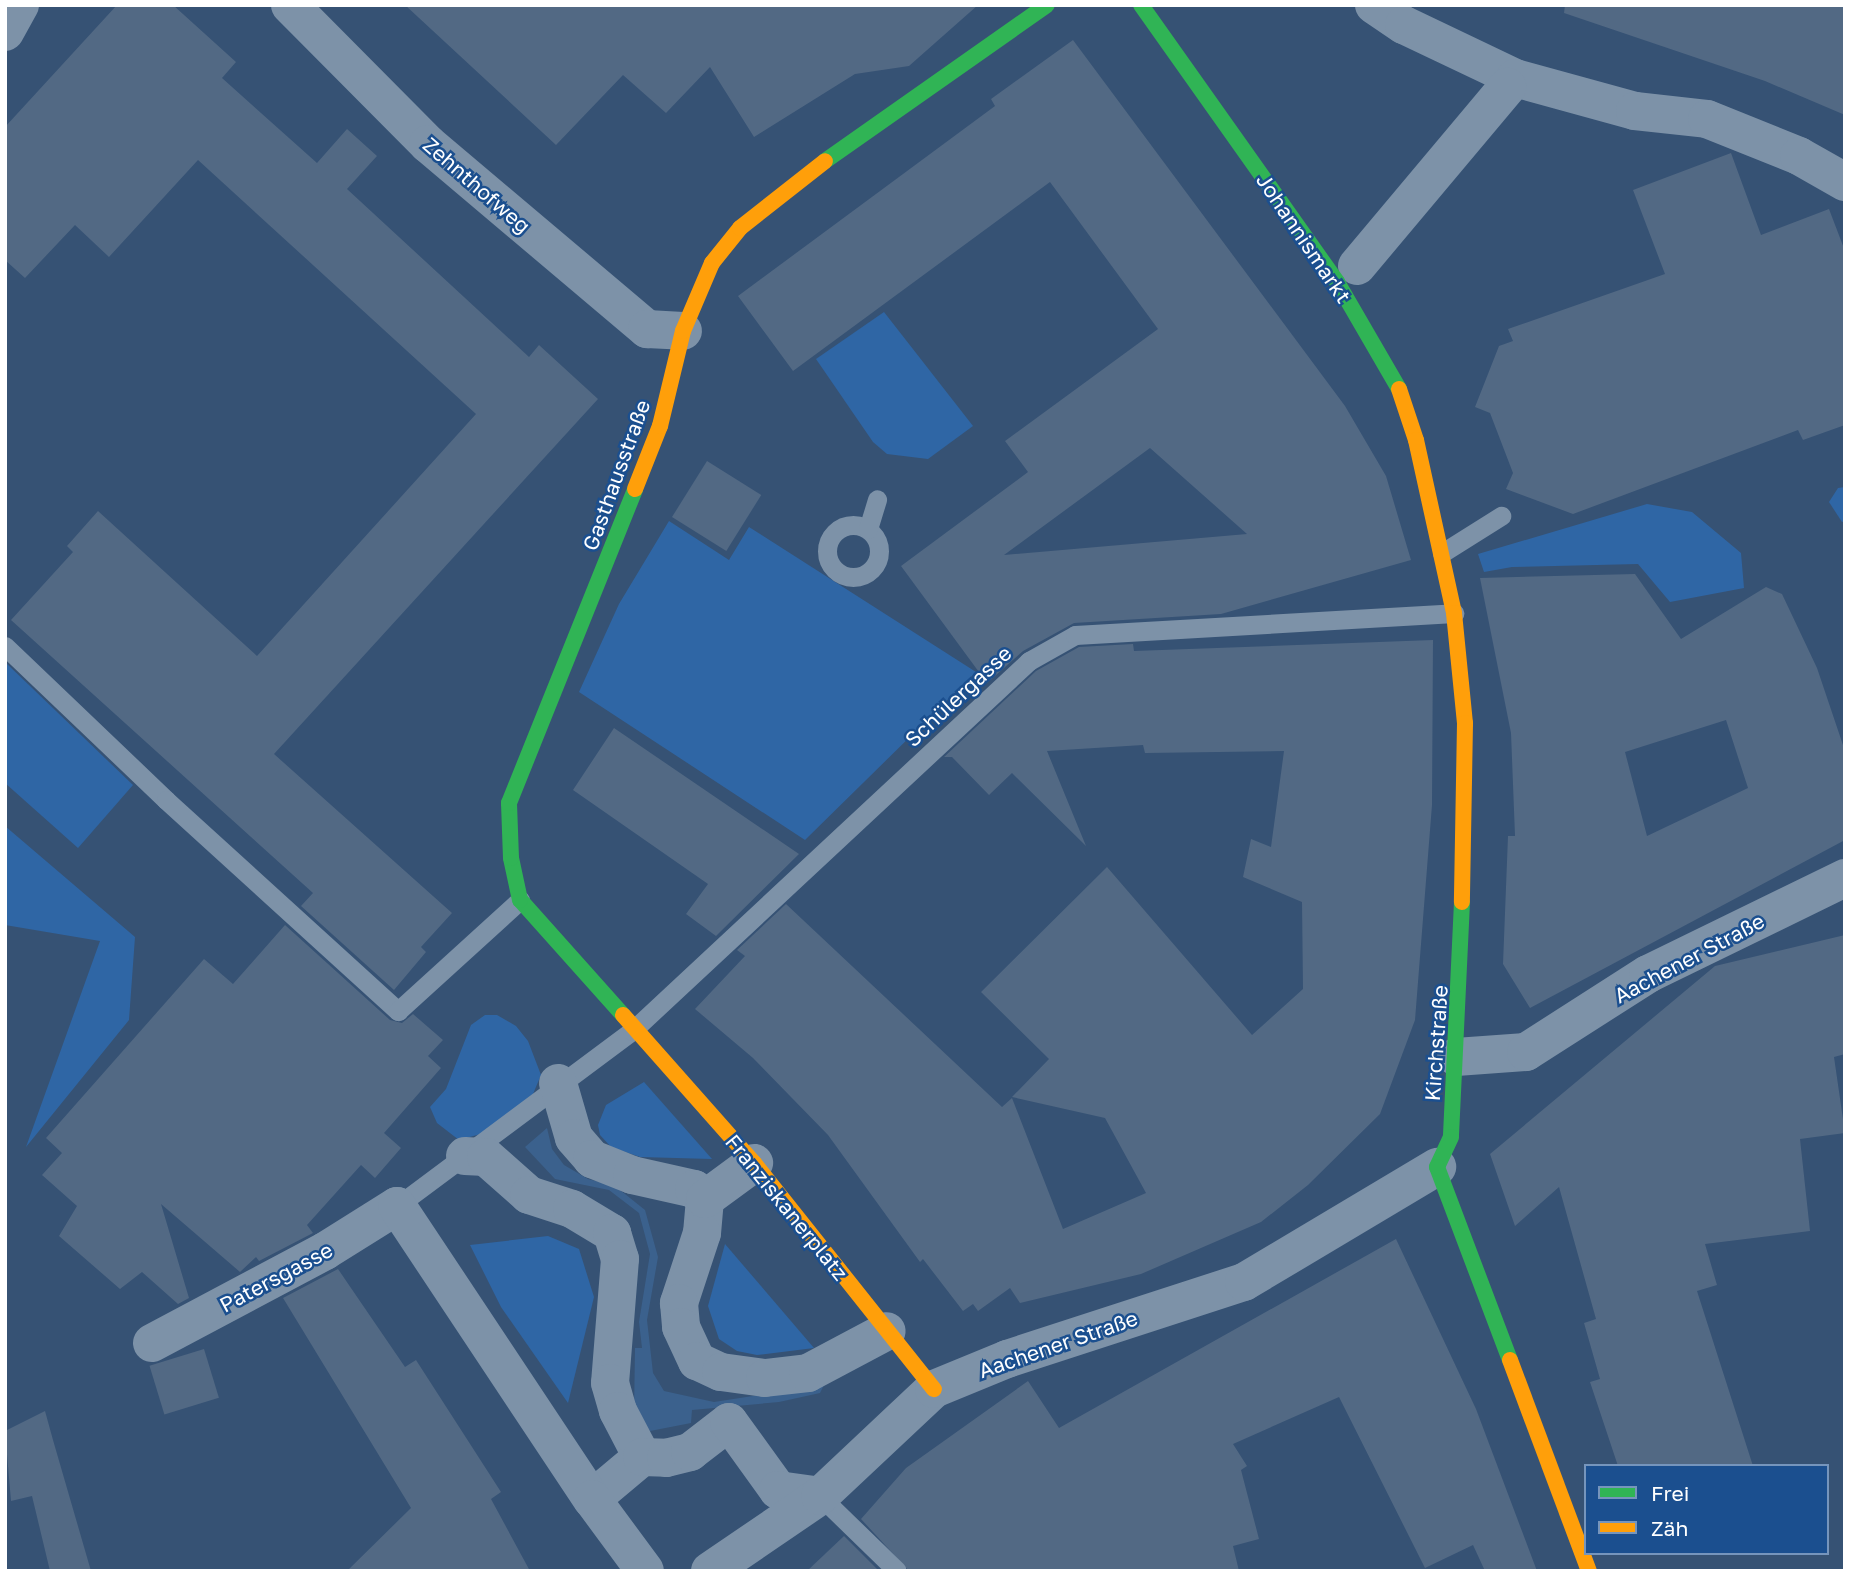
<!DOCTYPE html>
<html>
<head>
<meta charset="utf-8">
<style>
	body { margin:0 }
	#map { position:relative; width:1850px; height:1576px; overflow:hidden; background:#365274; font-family:"Golos Text",sans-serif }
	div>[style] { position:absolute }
	.green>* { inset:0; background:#2f66a5 }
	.water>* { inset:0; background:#3b618d }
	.building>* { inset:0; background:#526984; transform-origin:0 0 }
	.lane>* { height:19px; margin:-9.5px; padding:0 9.5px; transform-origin:9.5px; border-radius:9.5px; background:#7d92a8 }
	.lane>.ring { margin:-9.5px; padding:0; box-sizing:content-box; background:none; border:19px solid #7d92a8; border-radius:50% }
	.street>* { height:38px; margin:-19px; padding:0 19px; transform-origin:19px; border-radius:19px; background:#7d92a8 }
	.fast>* { height:16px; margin:-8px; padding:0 8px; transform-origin:8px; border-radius:8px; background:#30b455 }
	.slow>* { height:16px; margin:-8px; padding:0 8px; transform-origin:8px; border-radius:8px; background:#ff9f0a }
	span { translate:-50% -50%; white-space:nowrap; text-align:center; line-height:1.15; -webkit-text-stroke:5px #1b4f8f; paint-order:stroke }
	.street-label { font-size:21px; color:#fff }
	.frame { position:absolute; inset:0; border:7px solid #fff; pointer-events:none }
	.legend { position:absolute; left:1584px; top:1464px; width:245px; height:91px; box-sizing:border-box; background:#1b4f8f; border:2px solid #7695bc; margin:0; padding:9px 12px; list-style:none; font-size:21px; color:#fff }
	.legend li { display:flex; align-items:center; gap:14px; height:35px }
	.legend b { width:35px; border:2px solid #7695bc }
</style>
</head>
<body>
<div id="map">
	<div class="green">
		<i style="clip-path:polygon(884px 312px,973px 426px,928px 459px,887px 454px,873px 442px,816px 359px)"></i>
		<i style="clip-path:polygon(1845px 487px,1845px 521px,1842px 522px,1829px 502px,1838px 488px)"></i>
		<i style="clip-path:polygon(1647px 504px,1692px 512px,1741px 553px,1744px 588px,1670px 602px,1638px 564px,1512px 567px,1484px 572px,1478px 554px)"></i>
		<i style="clip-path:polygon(669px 521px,729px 560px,749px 527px,976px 672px,805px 840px,579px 692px,619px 604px)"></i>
		<i style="clip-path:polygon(5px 662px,133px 785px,78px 848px,5px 783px)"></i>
		<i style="clip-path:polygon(5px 826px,135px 937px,129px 1020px,26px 1147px,100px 941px,5px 925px)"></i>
		<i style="clip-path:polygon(485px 1015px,497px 1015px,516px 1026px,528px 1041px,541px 1075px,533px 1094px,484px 1133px,459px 1140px,437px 1123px,430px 1107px,446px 1089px,471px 1025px)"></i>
		<i style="clip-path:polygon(644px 1082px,712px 1159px,640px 1157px,611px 1147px,600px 1135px,598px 1125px,606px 1105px)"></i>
		<i style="clip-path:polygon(548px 1236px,579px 1249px,594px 1297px,568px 1403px,501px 1307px,470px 1245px)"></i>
		<i style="clip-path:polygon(725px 1244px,814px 1348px,757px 1355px,737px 1351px,719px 1339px,708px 1306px)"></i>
	</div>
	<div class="water">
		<i style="clip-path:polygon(547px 1128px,552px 1149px,564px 1165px,588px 1179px,615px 1186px,645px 1210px,658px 1257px,647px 1320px,653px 1373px,664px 1391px,714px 1402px,824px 1385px,820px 1393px,779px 1402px,692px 1410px,691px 1423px,650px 1431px,634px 1413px,635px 1348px,642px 1348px,639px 1322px,650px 1254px,639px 1213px,609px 1190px,555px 1179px,525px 1147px)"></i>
	</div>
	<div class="building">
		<i style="clip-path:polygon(117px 5px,173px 5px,236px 62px,222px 78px,317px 163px,347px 129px,377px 156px,347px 189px,529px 357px,539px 345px,598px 399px,274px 754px,452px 913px,421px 947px,426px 952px,394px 990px,301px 906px,313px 893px,11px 620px,73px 552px,67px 546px,98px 511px,257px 656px,476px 414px,198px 160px,109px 257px,75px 225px,25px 278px,5px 260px,5px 127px)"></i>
		<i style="clip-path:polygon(405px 5px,978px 5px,909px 66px,855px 74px,754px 137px,710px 67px,666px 113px,623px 75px,556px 145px)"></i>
		<i style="clip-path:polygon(1565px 5px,1845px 5px,1845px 115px,1765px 81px,1564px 13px)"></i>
		<i style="clip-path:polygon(evenodd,1073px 40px,1345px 406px,1386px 476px,1411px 560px,1221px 614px,1074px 623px,1023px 651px,987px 683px,901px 566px,1028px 472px,1005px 441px,1158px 329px,1050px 182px,793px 371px,738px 296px,995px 106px,991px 99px,1073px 40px,1150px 448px,1247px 534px,1004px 555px,1150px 448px)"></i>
		<i style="clip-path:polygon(1731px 153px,1761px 235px,1829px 209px,1845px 251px,1845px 425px,1803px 440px,1798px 430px,1573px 514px,1506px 489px,1513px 473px,1490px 413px,1475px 407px,1499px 346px,1513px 341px,1508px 329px,1665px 274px,1633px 190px)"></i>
		<i style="left:707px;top:461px;width:64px;height:66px;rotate:32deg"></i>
		<i style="clip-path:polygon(evenodd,1635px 574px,1681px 639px,1766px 587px,1782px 594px,1817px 668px,1845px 751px,1845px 840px,1530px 1008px,1503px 964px,1508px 836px,1515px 836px,1511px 733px,1480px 578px,1635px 574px,1726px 720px,1748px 788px,1647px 836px,1625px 752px,1726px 720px)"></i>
		<i style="clip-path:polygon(1433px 640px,1432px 805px,1415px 1020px,1380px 1114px,1308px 1185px,1261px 1222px,1141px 1274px,1020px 1303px,1010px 1288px,978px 1311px,973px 1304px,963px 1311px,923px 1259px,920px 1262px,828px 1135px,753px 1058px,695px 1009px,745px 956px,737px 950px,786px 904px,1002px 1107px,1012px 1098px,1063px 1229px,1146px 1193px,1105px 1118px,1012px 1097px,1049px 1059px,981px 992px,1107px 867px,1252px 1035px,1303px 989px,1302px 902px,1243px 877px,1251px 839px,1271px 847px,1284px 751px,1145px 753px,1143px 745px,1047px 751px,1086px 846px,1012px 773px,989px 795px,952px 757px,944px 757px,1036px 671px,1079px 647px,1133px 644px,1134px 651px)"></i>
		<i style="clip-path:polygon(614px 728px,799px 854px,716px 936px,686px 914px,708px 884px,573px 790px)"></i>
		<i style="clip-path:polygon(285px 925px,390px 1020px,402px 1023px,413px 1014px,443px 1040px,428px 1056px,441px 1068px,384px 1133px,401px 1148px,375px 1178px,361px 1165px,307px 1225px,313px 1233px,259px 1261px,256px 1257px,240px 1272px,161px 1204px,189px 1298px,178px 1304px,142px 1272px,120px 1289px,59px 1236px,77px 1206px,42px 1175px,62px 1153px,46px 1138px,204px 959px,233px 984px)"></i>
		<i style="clip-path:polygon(1845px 935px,1845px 1054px,1834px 1057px,1845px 1133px,1800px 1139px,1810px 1231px,1705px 1244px,1717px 1285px,1697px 1291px,1753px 1466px,1618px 1466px,1590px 1382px,1600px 1379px,1584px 1323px,1596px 1319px,1559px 1187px,1515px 1226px,1490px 1154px,1715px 966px)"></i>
		<i style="clip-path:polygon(1396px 1239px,1476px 1409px,1537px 1571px,1485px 1571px,1473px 1545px,1425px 1568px,1339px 1397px,1233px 1444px,1247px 1466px,1241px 1470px,1259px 1539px,1233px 1546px,1239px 1571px,909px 1571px,861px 1519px,906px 1468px,1028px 1381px,1059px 1428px)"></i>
		<i style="clip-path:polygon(338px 1269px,405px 1367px,416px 1360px,501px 1492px,491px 1499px,530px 1571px,347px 1571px,411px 1508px,283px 1298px)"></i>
		<i style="left:204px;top:1349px;width:51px;height:57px;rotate:73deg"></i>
		<i style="clip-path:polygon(45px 1411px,53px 1440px,91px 1571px,50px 1571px,32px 1496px,11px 1501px,5px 1431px)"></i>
		<i style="clip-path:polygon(844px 1536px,879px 1571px,807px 1571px)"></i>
	</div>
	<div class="lane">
		<i class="ring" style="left:827px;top:525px;width:33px;height:33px"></i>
		<i style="left:868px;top:529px;width:31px;rotate:-73deg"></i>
		<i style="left:1442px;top:553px;width:70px;rotate:-32.1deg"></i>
		<i style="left:5px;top:646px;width:223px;rotate:43.7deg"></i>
		<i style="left:166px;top:800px;width:314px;rotate:42.3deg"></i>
		<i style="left:398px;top:1011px;width:165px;rotate:-42.3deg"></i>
		<i style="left:397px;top:1206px;width:293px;rotate:-36.7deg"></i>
		<i style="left:632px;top:1031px;width:543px;rotate:-42.98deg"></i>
		<i style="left:1029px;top:661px;width:53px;rotate:-29.5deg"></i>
		<i style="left:1075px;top:635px;width:380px;rotate:-3.3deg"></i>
		<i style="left:820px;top:1496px;width:107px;rotate:44.2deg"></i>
	</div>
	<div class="street">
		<i style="left:290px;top:5px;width:196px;rotate:45.2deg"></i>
		<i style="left:428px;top:144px;width:287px;rotate:40.2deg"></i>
		<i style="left:647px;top:329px;width:36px;rotate:3deg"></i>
		<i style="left:1374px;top:5px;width:36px;rotate:34deg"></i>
		<i style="left:1404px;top:25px;width:123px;rotate:25.5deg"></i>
		<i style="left:1515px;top:78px;width:124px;rotate:15.4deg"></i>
		<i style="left:1635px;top:111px;width:72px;rotate:6.3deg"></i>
		<i style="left:1707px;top:119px;width:99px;rotate:21.9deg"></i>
		<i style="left:1799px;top:156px;width:53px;rotate:29.5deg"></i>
		<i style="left:5px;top:32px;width:31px;rotate:-61deg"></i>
		<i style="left:1357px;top:266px;width:234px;rotate:-50deg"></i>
		<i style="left:1456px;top:1057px;width:70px;rotate:-4.1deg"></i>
		<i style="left:1526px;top:1052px;width:145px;rotate:-32.6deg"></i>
		<i style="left:1648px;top:974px;width:219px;rotate:-26deg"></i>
		<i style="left:558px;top:1083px;width:57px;rotate:73.8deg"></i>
		<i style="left:574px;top:1138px;width:28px;rotate:49deg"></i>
		<i style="left:592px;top:1159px;width:43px;rotate:21.8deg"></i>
		<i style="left:632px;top:1175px;width:64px;rotate:12.7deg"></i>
		<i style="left:694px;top:1189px;width:15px;rotate:42deg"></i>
		<i style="left:705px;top:1199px;width:34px;rotate:95deg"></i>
		<i style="left:702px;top:1233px;width:74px;rotate:108.2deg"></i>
		<i style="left:679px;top:1303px;width:24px;rotate:85deg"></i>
		<i style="left:681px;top:1327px;width:38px;rotate:65deg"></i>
		<i style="left:697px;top:1361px;width:26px;rotate:25deg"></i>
		<i style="left:721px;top:1372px;width:44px;rotate:7.8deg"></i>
		<i style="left:765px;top:1378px;width:43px;rotate:-6.6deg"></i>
		<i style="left:808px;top:1373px;width:89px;rotate:-28deg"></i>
		<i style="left:465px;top:1156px;width:21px;rotate:3deg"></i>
		<i style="left:486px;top:1157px;width:57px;rotate:41.5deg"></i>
		<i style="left:529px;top:1195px;width:45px;rotate:18deg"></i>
		<i style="left:572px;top:1209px;width:47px;rotate:31deg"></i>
		<i style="left:612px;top:1233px;width:27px;rotate:73deg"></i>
		<i style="left:620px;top:1259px;width:124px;rotate:94.6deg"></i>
		<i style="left:610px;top:1383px;width:29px;rotate:74deg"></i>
		<i style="left:618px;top:1411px;width:52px;rotate:62.4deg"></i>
		<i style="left:642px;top:1457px;width:65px;rotate:140deg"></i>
		<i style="left:705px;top:1199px;width:61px;rotate:-36.3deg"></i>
		<i style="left:152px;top:1343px;width:196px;rotate:-28deg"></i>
		<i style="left:325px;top:1251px;width:85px;rotate:-32deg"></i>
		<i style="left:397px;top:1206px;width:352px;rotate:56.4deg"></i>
		<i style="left:592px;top:1499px;width:89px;rotate:53.6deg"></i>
		<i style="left:642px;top:1457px;width:24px;rotate:2deg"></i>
		<i style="left:666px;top:1458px;width:25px;rotate:-14deg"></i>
		<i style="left:690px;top:1452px;width:49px;rotate:-37.6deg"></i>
		<i style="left:729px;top:1422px;width:84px;rotate:54.2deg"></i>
		<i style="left:778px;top:1490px;width:42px;rotate:8.1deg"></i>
		<i style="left:710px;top:1571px;width:133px;rotate:-34.3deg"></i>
		<i style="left:820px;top:1496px;width:156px;rotate:-43.2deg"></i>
		<i style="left:934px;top:1389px;width:79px;rotate:-22.3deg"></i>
		<i style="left:1007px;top:1359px;width:249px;rotate:-18deg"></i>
		<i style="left:1244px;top:1282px;width:225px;rotate:-30.8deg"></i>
	</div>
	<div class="fast">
		<i style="left:1141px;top:5px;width:339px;rotate:54.7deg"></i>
		<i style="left:1337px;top:282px;width:124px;rotate:59.9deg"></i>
		<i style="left:825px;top:161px;width:271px;rotate:-35.1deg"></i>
		<i style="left:1462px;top:902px;width:235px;rotate:92.7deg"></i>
		<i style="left:1451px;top:1137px;width:33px;rotate:115deg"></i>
		<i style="left:1437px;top:1167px;width:206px;rotate:69.3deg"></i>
		<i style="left:623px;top:1015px;width:154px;rotate:-131.8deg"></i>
		<i style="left:520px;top:900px;width:43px;rotate:-102.1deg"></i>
		<i style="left:511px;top:858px;width:55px;rotate:-92.1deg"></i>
		<i style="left:509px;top:803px;width:338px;rotate:-68.1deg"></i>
	</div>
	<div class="slow">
		<i style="left:1399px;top:389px;width:54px;rotate:71.6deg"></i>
		<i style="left:1416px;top:440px;width:177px;rotate:77.6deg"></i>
		<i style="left:1454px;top:613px;width:111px;rotate:84.3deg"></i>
		<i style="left:1465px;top:723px;width:179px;rotate:91deg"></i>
		<i style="left:635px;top:489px;width:68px;rotate:-68.4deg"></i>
		<i style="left:660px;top:426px;width:98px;rotate:-76.4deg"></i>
		<i style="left:683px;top:331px;width:74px;rotate:-66.9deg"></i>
		<i style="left:712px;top:263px;width:45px;rotate:-51.3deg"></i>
		<i style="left:740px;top:228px;width:108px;rotate:-38.2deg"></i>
		<i style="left:623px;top:1015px;width:198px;rotate:48.5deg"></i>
		<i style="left:754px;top:1163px;width:289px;rotate:51.5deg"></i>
		<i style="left:1510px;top:1360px;width:225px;rotate:69.5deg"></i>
	</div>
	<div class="street-label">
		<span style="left:477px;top:185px;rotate:41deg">Zehnthofweg</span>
		<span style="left:1304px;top:238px;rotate:56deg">Johannismarkt</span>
		<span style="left:616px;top:475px;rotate:-70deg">Gasthausstraße</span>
		<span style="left:958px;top:696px;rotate:-43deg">Schülergasse</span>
		<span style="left:1689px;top:958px;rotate:-28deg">Aachener Straße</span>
		<span style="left:1436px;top:1043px;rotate:-86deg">Kirchstraße</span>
		<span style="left:787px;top:1207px;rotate:51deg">Franziskanerplatz</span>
		<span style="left:276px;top:1277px;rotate:-28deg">Patersgasse</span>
		<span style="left:1058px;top:1344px;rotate:-19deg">Aachener Straße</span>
	</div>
	<div class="frame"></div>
	<ul class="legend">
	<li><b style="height:9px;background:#30b455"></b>Frei</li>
	<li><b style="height:9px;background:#ff9f0a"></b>Zäh</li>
	</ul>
</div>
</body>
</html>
